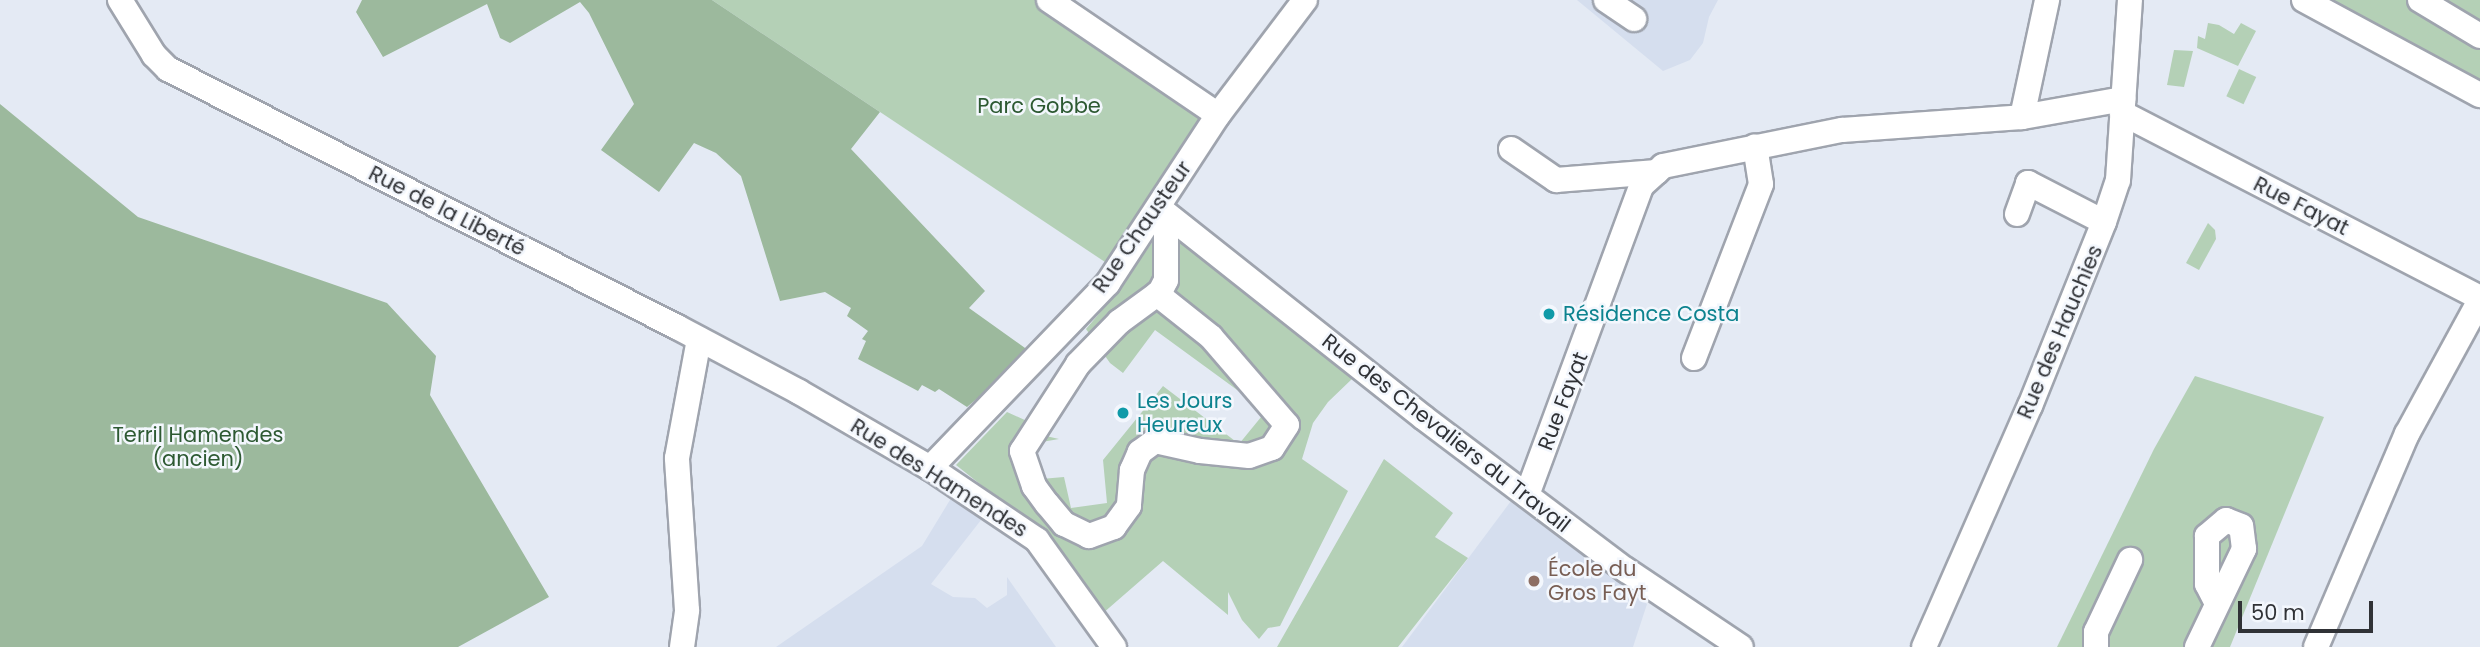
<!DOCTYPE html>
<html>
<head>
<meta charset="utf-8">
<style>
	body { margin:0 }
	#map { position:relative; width:2480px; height:647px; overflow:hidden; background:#e4eaf4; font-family:Poppins,sans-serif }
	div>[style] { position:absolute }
	.built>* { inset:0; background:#d5deee }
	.green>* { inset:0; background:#b4d0b6; transform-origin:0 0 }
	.forest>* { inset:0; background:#9cb99d }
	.roads { filter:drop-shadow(2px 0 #9fa4ae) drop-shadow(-2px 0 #9fa4ae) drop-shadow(0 2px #9fa4ae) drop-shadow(0 -2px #9fa4ae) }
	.minor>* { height:24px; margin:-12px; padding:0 12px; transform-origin:12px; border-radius:12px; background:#fff }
	.dots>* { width:19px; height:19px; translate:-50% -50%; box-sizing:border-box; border:4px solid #f3f7fd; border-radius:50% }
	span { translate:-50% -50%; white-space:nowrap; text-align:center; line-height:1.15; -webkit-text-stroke:5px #f3f7fd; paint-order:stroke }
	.park-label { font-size:21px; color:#2d5932 }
	.street-label { font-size:21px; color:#303236 }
	.culture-label { font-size:21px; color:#0d838f }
	.left { translate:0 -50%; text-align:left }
	.education-label { font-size:21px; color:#785e54 }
	.scale { position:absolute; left:2238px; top:601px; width:135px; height:32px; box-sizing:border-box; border:4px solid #303236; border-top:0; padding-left:9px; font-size:21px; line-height:24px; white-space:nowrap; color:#303236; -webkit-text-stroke:5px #f3f7fd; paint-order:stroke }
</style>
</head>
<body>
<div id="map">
	<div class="built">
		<i style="clip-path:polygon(1577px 0,1718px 0,1709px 17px,1703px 43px,1690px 60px,1663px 71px)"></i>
		<i style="clip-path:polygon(953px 495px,981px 520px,931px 584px,953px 597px,975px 598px,987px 608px,1007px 595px,1007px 577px,1056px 647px,776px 647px,922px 546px)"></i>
		<i style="clip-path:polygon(1511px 501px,1647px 604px,1633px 647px,1402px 647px)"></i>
	</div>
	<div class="green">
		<i style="clip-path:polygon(712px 0,1049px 0,1218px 115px,1117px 270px)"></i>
		<i style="clip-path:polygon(2329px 0,2480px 0,2480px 84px)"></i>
		<i style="clip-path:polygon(2208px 23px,2219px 25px,2234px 34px,2241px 23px,2256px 31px,2238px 66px,2197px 48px,2198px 36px,2205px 39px)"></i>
		<i style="clip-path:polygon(2174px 50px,2193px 51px,2184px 87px,2167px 85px)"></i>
		<i style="left:2239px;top:69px;width:19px;height:30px;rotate:25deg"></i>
		<i style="clip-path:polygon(2208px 223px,2215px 230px,2216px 239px,2199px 270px,2186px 263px)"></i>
		<i style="clip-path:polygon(1174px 232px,1353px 378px,1328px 402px,1313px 423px,1302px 459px,1348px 491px,1280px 626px,1268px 628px,1259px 639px,1242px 620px,1228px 592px,1228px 615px,1163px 561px,1102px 614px,1010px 508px,956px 465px,1007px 412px,1027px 421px,1033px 433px,1059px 439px,1036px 443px,1041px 479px,1064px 477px,1071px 508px,1107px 503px,1103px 460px,1163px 386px,1239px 444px,1266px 411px,1155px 330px,1123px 373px,1110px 363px,1086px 329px,1114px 296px,1158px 234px)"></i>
		<i style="clip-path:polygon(2195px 376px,2324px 417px,2230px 647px,2057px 647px,2154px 449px)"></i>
		<i style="clip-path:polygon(1384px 459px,1453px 513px,1435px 537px,1468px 558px,1398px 647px,1277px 647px)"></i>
	</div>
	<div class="forest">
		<i style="clip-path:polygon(362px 0,712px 0,880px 112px,851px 149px,985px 291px,969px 308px,1032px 353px,967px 407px,939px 389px,935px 392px,922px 385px,918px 391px,858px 359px,866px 341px,862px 339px,868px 331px,847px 316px,851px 308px,825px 292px,780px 301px,741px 176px,716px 153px,694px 143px,659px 192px,601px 150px,634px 104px,589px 13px,580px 2px,510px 43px,500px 38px,487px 4px,383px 57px,356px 12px)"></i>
		<i style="clip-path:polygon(0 104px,138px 217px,387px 303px,436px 356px,430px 395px,549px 597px,458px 647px,0 647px)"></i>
	</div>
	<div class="roads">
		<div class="minor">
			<i style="left:120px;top:0;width:65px;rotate:58.3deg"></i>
			<i style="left:154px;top:55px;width:20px;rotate:45deg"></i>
			<i style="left:168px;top:69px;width:571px;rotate:26.88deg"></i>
			<i style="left:677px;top:327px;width:138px;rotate:28deg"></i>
			<i style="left:799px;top:392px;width:151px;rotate:30.1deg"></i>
			<i style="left:930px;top:468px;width:129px;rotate:33.9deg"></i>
			<i style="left:1037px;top:540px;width:132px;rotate:54.3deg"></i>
			<i style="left:1049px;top:0;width:204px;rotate:34.2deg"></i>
			<i style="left:1606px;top:0;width:34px;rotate:34deg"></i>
			<i style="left:2304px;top:0;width:200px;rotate:28.4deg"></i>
			<i style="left:2420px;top:0;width:70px;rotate:31deg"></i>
			<i style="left:2122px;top:113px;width:403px;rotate:27.3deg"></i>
			<i style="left:2022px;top:117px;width:120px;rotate:-77.9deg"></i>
			<i style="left:1511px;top:149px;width:55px;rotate:34.6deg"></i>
			<i style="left:1556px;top:180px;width:101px;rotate:-4.5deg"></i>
			<i style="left:1159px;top:208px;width:338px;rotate:38.4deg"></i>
			<i style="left:1424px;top:418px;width:253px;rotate:37deg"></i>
			<i style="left:1626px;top:570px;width:138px;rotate:33.8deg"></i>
			<i style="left:2017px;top:214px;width:33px;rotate:-70deg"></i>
			<i style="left:2028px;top:183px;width:85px;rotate:27.2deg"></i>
			<i style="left:1157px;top:294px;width:69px;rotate:38.5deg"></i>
			<i style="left:1211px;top:337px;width:116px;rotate:49.2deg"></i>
			<i style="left:1287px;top:425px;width:27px;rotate:123deg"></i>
			<i style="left:1272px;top:448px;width:24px;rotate:161deg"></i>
			<i style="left:1249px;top:456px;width:49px;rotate:-174.2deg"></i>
			<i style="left:1200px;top:451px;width:46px;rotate:-167.5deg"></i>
			<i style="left:1155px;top:441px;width:19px;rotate:144deg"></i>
			<i style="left:1140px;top:452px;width:20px;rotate:114deg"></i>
			<i style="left:1132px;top:470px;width:36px;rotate:95deg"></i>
			<i style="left:1129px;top:506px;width:26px;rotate:126deg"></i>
			<i style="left:1114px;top:527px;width:27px;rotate:160deg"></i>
			<i style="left:1089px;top:536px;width:28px;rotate:-154deg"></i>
			<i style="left:1064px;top:524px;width:26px;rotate:-130deg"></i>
			<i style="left:1047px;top:504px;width:22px;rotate:-126deg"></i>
			<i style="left:1034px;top:486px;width:37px;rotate:-109deg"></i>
			<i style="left:1022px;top:451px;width:103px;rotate:-57.2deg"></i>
			<i style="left:1078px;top:364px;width:59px;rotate:-45.7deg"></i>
			<i style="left:1119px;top:322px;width:51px;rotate:-36.2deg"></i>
			<i style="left:1160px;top:292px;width:13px;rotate:-63deg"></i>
			<i style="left:1166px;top:280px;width:47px;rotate:-90deg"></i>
			<i style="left:1166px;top:233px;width:26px;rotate:-106deg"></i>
			<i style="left:1694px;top:358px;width:186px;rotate:-68.9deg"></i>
			<i style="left:1761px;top:184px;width:38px;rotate:-99deg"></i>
			<i style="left:930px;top:468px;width:257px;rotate:-46.1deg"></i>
			<i style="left:1108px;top:283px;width:201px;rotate:-56.8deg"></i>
			<i style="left:1218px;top:115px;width:144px;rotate:-52.9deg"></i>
			<i style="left:1527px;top:495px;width:329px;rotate:-69.7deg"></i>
			<i style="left:1641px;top:186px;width:30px;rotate:-42deg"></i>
			<i style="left:1663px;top:166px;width:183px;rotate:-11.4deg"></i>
			<i style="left:1842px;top:130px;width:180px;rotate:-4.1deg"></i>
			<i style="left:2022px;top:117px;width:103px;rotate:-10.1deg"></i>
			<i style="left:682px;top:647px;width:37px;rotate:-82deg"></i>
			<i style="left:687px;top:610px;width:152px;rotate:-93.8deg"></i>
			<i style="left:677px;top:458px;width:121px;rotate:-79.5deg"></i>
			<i style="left:1924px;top:647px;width:263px;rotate:-66.3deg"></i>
			<i style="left:2030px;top:406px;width:198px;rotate:-68.1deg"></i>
			<i style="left:2104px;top:222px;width:44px;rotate:-71.6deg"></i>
			<i style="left:2118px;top:180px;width:180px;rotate:-86.2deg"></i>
			<i style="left:2096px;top:647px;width:15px;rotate:-90deg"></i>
			<i style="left:2096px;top:632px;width:80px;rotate:-64.7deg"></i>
			<i style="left:2197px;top:647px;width:109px;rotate:-64.4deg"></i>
			<i style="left:2244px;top:549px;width:23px;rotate:-97deg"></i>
			<i style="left:2241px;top:526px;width:16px;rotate:-158deg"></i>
			<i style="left:2226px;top:520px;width:25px;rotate:140deg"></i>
			<i style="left:2207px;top:536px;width:48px;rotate:90deg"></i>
			<i style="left:2207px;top:584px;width:22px;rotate:63deg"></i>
			<i style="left:2316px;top:647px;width:232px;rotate:-66.9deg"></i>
			<i style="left:2407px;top:434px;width:153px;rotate:-61.4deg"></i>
		</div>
	</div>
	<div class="dots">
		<i style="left:1549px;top:314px;background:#0f9aa8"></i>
		<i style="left:1123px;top:413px;background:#0f9aa8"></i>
		<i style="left:1534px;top:581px;background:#8d6e63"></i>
	</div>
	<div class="park-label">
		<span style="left:1039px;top:106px">Parc Gobbe</span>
		<span style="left:198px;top:447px">Terril Hamendes<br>(ancien)</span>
	</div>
	<div class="street-label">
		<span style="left:2301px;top:206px;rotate:27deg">Rue Fayat</span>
		<span style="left:447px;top:211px;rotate:27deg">Rue de la Liberté</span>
		<span style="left:1142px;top:227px;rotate:-55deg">Rue Chausteur</span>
		<span style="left:2060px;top:332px;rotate:-67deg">Rue des Hauchies</span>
		<span style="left:1563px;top:401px;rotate:-69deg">Rue Fayat</span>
		<span style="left:1446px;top:433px;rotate:38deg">Rue des Chevaliers du Travail</span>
		<span style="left:939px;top:478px;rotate:32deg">Rue des Hamendes</span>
	</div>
	<div class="culture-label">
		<span class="left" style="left:1563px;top:314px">Résidence Costa</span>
		<span class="left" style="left:1137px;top:413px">Les Jours<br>Heureux</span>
	</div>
	<div class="education-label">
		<span class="left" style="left:1548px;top:581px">École du<br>Gros Fayt</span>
	</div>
	<div class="scale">50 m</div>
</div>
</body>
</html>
